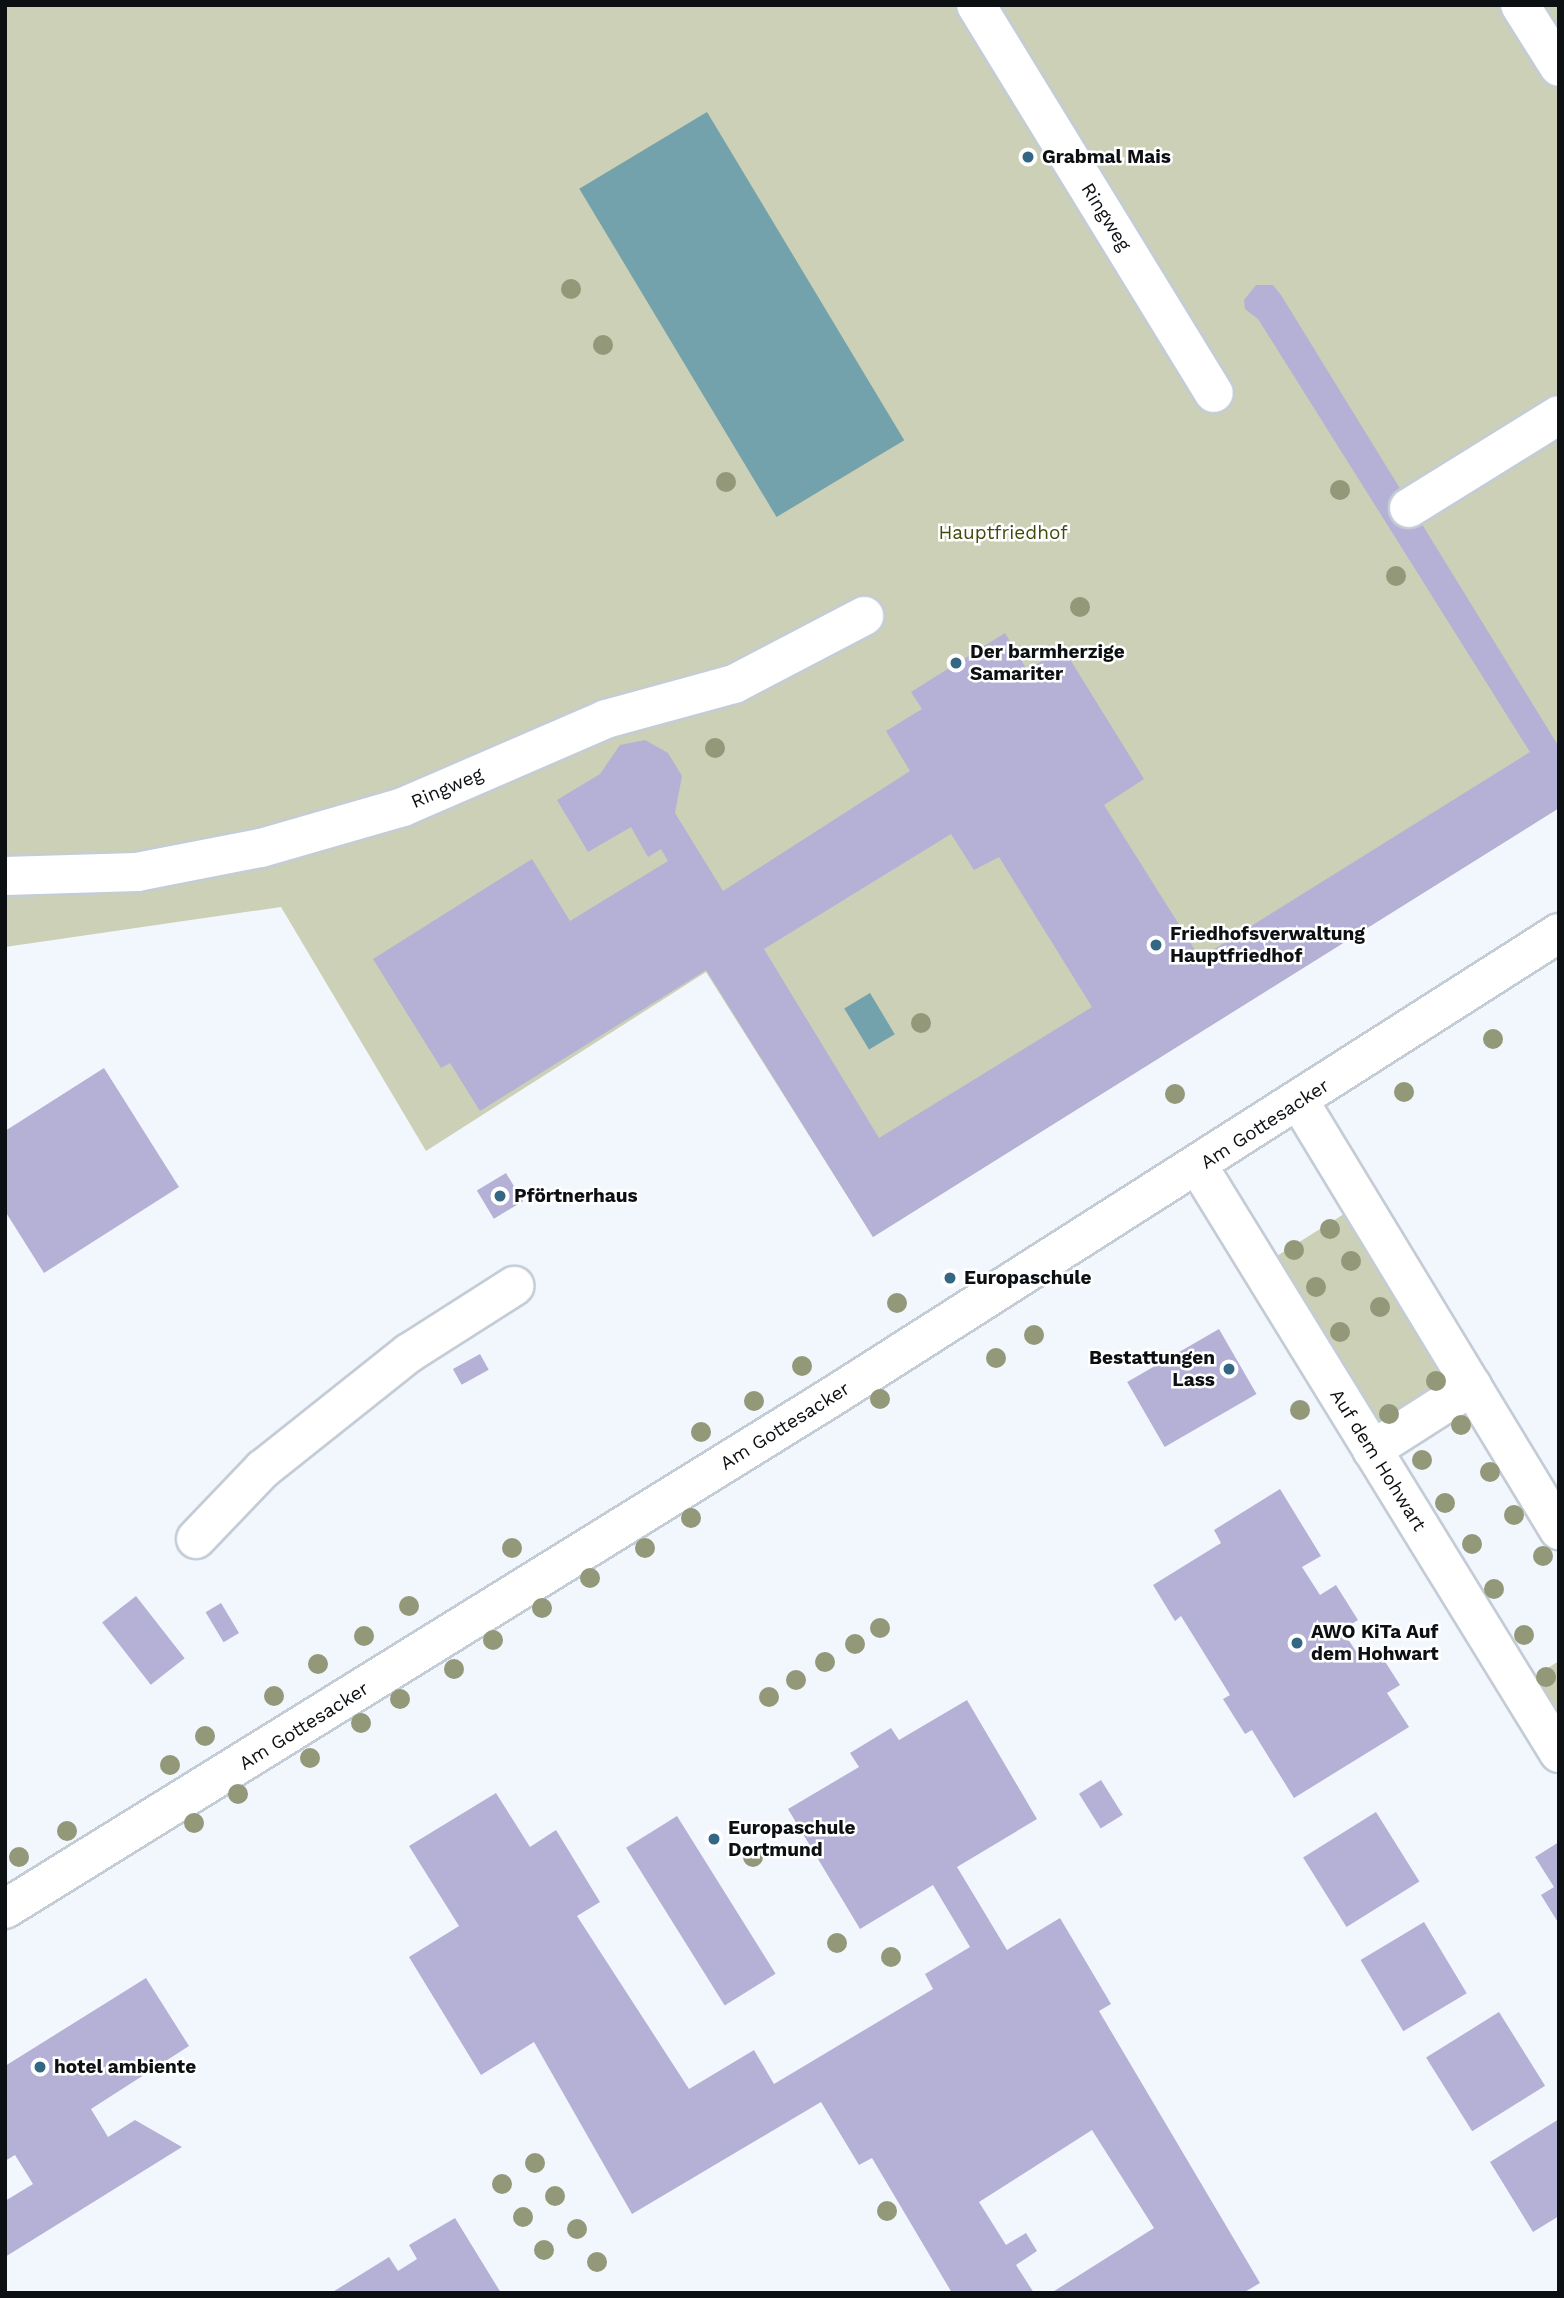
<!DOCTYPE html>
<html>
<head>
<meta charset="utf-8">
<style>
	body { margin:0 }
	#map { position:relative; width:1564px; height:2298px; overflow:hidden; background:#f2f7fe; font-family:"Work Sans",sans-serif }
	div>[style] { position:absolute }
	.green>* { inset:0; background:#cbd0b6; transform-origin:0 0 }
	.water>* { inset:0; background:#73a2ac; transform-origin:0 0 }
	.building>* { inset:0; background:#b5b1d6; transform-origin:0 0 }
	.roads { filter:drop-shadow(2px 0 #c4ccd6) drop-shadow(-2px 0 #c4ccd6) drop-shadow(0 2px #c4ccd6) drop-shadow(0 -2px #c4ccd6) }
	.minor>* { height:38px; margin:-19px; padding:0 19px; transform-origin:19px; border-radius:19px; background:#fff }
	.trees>* { width:20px; height:20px; margin:-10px; border-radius:50%; background:#929878 }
	.dots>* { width:19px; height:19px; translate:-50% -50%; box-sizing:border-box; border:4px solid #fff; border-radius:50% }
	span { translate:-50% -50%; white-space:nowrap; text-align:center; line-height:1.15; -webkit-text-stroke:5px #fff; paint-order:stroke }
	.poi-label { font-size:19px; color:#0d1013; font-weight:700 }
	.left { translate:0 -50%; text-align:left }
	.right { translate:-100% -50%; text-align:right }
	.street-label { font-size:19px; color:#0d1013 }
	.park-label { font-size:19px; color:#434a0b }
	.frame { position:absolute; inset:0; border:7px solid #0d1013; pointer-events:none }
</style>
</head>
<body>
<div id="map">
	<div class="green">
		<i style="clip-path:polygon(5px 5px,1559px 5px,1559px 808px,873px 1237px,706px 972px,426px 1151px,281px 907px,5px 947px)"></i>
		<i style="left:1344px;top:1214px;width:197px;height:82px;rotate:58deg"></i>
		<i style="clip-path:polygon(1559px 1661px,1559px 1715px,1535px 1676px)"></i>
	</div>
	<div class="water">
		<i style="left:707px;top:112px;width:383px;height:149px;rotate:59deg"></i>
		<i style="left:870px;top:993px;width:48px;height:30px;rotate:59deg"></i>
	</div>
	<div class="building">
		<i style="clip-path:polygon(evenodd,1256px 285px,1273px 285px,1281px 295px,1559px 747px,1559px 808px,873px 1237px,706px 970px,480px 1111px,450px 1063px,441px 1068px,373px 959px,532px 859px,570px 921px,668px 861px,661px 849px,648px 857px,631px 827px,588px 852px,557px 800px,600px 774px,620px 745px,645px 740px,668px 753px,682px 776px,675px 813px,723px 891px,910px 771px,886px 731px,922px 709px,911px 692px,1005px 633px,1027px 670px,1063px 648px,1144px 779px,1104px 805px,1200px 958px,1530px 752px,1258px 319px,1245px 309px,1244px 300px,1256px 285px,951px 834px,974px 870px,999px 857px,1092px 1007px,879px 1138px,764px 949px,951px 834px)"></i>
		<i style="clip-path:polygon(104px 1068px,179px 1187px,44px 1273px,5px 1211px,5px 1131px)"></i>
		<i style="left:506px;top:1173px;width:33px;height:34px;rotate:59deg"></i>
		<i style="left:1219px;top:1329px;width:75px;height:106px;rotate:60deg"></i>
		<i style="left:480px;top:1354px;width:18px;height:31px;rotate:61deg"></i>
		<i style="clip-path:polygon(1280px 1489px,1321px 1556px,1302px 1567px,1320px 1595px,1336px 1585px,1358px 1620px,1342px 1630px,1361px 1659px,1377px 1649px,1400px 1685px,1387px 1693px,1409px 1727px,1294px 1798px,1252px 1730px,1245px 1734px,1223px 1699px,1230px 1695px,1181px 1616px,1175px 1621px,1153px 1585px,1221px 1543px,1214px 1530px)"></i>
		<i style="left:136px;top:1596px;width:79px;height:43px;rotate:52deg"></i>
		<i style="left:221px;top:1603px;width:35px;height:18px;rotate:59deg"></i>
		<i style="clip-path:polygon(967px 1700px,1037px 1819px,957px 1867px,1007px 1950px,1060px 1918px,1111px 2004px,1099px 2011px,1260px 2283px,1243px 2293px,1051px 2293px,1154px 2228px,1092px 2130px,979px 2202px,1006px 2245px,1026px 2233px,1037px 2251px,1016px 2265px,1034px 2293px,952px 2293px,872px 2158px,859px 2165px,821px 2102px,632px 2214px,534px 2042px,481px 2075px,409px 1957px,459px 1926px,409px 1846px,496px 1793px,530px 1847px,556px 1830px,600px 1902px,577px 1916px,689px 2089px,754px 2050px,774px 2084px,933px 1989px,925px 1974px,970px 1947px,933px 1885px,860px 1929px,788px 1809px,859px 1767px,850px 1753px,891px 1728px,899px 1740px)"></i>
		<i style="left:1101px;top:1780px;width:41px;height:26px;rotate:58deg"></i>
		<i style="left:1376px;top:1812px;width:82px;height:86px;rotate:58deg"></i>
		<i style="left:677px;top:1816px;width:186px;height:60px;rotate:58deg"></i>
		<i style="clip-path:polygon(1559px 1842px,1559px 1924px,1541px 1895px,1554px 1887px,1535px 1857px)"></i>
		<i style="left:1424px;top:1922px;width:83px;height:74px;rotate:59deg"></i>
		<i style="clip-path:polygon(146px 1978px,189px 2046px,91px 2109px,108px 2137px,135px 2120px,182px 2147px,5px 2257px,5px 2201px,33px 2184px,15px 2155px,5px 2161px,5px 2066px)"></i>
		<i style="left:1499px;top:2012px;width:87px;height:86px;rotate:58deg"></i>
		<i style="clip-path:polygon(1559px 2119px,1559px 2216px,1533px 2232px,1490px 2162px)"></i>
		<i style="clip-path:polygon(455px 2218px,501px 2293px,331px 2293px,389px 2257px,398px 2271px,417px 2259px,409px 2245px)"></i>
	</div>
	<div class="roads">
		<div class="minor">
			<i style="left:976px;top:5px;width:455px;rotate:58.5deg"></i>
			<i style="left:1520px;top:5px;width:73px;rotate:57.8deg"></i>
			<i style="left:1409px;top:508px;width:176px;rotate:-31.8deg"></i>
			<i style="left:5px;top:876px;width:132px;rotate:-1.7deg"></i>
			<i style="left:137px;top:872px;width:126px;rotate:-11deg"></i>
			<i style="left:261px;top:848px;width:148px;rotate:-16.1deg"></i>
			<i style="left:403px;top:807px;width:221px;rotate:-23.4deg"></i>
			<i style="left:606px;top:719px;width:133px;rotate:-15.3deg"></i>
			<i style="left:734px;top:684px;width:147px;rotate:-27.6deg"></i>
			<i style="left:1299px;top:1101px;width:502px;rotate:58.78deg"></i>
			<i style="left:1198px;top:1166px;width:689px;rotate:58.41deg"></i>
			<i style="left:1372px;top:1450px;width:119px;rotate:-32.6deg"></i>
			<i style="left:196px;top:1539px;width:97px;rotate:-46.3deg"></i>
			<i style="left:263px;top:1469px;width:186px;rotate:-38.5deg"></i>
			<i style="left:409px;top:1353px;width:125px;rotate:-32.5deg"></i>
			<i style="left:5px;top:1909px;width:974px;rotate:-31.78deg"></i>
			<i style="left:833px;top:1396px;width:861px;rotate:-32.53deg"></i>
		</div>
	</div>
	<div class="trees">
		<i style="left:571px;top:289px"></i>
		<i style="left:603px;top:345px"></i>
		<i style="left:726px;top:482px"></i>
		<i style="left:1340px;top:490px"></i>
		<i style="left:1396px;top:576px"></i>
		<i style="left:1080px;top:607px"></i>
		<i style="left:715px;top:748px"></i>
		<i style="left:921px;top:1023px"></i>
		<i style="left:1493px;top:1039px"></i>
		<i style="left:1404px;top:1092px"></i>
		<i style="left:1175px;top:1094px"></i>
		<i style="left:1330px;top:1229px"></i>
		<i style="left:1294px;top:1250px"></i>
		<i style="left:1351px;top:1261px"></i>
		<i style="left:1316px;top:1287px"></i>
		<i style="left:897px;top:1303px"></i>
		<i style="left:1380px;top:1307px"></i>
		<i style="left:1340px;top:1332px"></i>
		<i style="left:1034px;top:1335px"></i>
		<i style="left:996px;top:1358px"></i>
		<i style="left:802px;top:1366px"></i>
		<i style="left:1436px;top:1381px"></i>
		<i style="left:880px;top:1399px"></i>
		<i style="left:754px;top:1401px"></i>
		<i style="left:1300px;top:1410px"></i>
		<i style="left:1389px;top:1414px"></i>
		<i style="left:1461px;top:1425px"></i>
		<i style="left:701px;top:1432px"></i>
		<i style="left:1422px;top:1460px"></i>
		<i style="left:1490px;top:1472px"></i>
		<i style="left:1445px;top:1503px"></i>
		<i style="left:1514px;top:1515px"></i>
		<i style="left:691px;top:1518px"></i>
		<i style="left:1472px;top:1544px"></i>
		<i style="left:512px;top:1548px"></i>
		<i style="left:645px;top:1548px"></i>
		<i style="left:1543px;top:1556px"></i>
		<i style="left:590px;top:1578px"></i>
		<i style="left:1494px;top:1589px"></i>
		<i style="left:409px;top:1606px"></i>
		<i style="left:542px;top:1608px"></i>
		<i style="left:880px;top:1628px"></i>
		<i style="left:1524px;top:1635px"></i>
		<i style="left:364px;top:1636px"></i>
		<i style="left:493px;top:1640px"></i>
		<i style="left:855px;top:1644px"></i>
		<i style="left:825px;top:1662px"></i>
		<i style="left:318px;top:1664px"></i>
		<i style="left:454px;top:1669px"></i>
		<i style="left:1546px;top:1677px"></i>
		<i style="left:796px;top:1680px"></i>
		<i style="left:274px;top:1696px"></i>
		<i style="left:769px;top:1697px"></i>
		<i style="left:400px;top:1699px"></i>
		<i style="left:361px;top:1723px"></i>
		<i style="left:205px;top:1736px"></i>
		<i style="left:310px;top:1758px"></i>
		<i style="left:170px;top:1765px"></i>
		<i style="left:238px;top:1794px"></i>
		<i style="left:194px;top:1823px"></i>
		<i style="left:67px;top:1831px"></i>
		<i style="left:19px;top:1857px"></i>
		<i style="left:753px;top:1857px"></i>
		<i style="left:837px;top:1943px"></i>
		<i style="left:891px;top:1957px"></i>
		<i style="left:535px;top:2163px"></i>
		<i style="left:502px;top:2184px"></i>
		<i style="left:555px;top:2196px"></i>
		<i style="left:887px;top:2211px"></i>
		<i style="left:523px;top:2217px"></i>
		<i style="left:577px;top:2229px"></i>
		<i style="left:544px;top:2250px"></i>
		<i style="left:597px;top:2262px"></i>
	</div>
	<div class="dots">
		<i style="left:1028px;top:157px;background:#336783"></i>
		<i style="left:956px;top:663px;background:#336783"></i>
		<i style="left:1156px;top:945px;background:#336783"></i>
		<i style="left:500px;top:1196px;background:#336783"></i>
		<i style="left:950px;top:1278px;background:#336783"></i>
		<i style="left:1229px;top:1369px;background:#336783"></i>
		<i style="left:1297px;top:1643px;background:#336783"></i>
		<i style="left:714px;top:1839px;background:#336783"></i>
		<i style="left:40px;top:2067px;background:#336783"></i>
	</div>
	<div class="poi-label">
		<span class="left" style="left:1042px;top:157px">Grabmal Mais</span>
		<span class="left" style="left:970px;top:663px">Der barmherzige<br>Samariter</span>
		<span class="left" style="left:1170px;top:945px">Friedhofsverwaltung<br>Hauptfriedhof</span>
		<span class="left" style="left:514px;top:1196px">Pförtnerhaus</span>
		<span class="left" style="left:964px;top:1278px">Europaschule</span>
		<span class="right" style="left:1215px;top:1369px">Bestattungen<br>Lass</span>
		<span class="left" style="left:1311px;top:1643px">AWO KiTa Auf<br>dem Hohwart</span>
		<span class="left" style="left:728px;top:1839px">Europaschule<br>Dortmund</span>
		<span class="left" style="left:54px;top:2067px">hotel ambiente</span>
	</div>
	<div class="street-label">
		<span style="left:1106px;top:217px;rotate:58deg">Ringweg</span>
		<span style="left:447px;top:788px;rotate:-23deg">Ringweg</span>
		<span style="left:1265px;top:1124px;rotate:-33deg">Am Gottesacker</span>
		<span style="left:785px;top:1426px;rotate:-32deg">Am Gottesacker</span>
		<span style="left:1378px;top:1460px;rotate:58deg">Auf dem Hohwart</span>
		<span style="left:304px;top:1726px;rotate:-32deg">Am Gottesacker</span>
	</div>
	<div class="park-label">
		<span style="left:1003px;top:533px">Hauptfriedhof</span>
	</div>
	<div class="frame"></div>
</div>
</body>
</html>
